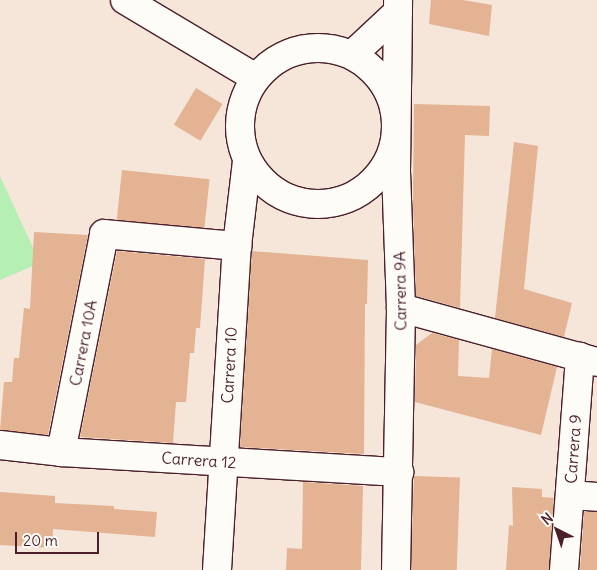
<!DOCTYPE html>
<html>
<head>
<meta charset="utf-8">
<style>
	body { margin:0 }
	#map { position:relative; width:597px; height:570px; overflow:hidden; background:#f5e6d9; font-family:Delius,sans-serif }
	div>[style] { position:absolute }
	.green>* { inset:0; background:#b6efb3 }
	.building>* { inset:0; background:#e3b394; transform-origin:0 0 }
	.roads { filter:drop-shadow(1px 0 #4a1f2b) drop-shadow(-1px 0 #4a1f2b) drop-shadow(0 1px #4a1f2b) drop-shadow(0 -1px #4a1f2b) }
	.street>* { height:28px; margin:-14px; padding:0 14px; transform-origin:14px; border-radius:14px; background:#fdfcf7 }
	.secondary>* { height:28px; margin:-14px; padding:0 14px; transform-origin:14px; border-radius:14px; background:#fdfcf7 }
	.secondary>.ring { margin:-14px; padding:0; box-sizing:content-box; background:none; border:28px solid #fdfcf7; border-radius:50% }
	span { translate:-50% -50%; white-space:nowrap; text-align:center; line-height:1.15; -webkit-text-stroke:4.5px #fdfcf7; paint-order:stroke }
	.street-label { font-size:16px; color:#4a1f2b }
	.north { position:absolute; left:532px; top:505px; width:50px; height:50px; -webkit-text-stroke:4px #fdfcf7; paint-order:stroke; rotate:319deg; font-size:14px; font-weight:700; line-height:20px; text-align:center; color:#4a1f2b }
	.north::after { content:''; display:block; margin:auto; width:18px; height:22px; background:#4a1f2b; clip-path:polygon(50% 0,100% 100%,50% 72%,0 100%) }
	.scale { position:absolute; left:15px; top:532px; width:84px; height:22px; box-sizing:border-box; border:2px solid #4a1f2b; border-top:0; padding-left:6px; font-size:15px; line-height:18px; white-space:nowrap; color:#4a1f2b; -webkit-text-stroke:4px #fdfcf7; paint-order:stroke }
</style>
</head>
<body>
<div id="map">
	<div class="green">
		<i style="clip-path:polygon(0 176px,40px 263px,0 280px)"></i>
	</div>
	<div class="building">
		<i style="clip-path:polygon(431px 0,463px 0,492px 5px,489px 36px,429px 24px)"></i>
		<i style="left:196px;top:88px;width:31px;height:43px;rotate:31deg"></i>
		<i style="clip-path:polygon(414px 104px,490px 106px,489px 136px,465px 135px,460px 308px,416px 296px,413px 203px)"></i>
		<i style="clip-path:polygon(514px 142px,538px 146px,524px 289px,572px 303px,564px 337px,495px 318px)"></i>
		<i style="left:122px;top:170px;width:88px;height:50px;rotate:6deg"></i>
		<i style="clip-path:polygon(34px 232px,88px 235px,48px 435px,0 430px,4px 382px,12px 382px,14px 358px,19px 358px,24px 308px,30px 309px)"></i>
		<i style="clip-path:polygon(117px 251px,205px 259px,200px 328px,196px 328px,194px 353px,190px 353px,186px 402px,176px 402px,173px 443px,80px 437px)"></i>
		<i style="clip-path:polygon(252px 251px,368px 260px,367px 304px,365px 304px,364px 454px,240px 447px)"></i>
		<i style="clip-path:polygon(432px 333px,459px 340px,458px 376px,489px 378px,492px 349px,557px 367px,541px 435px,415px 402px,416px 345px)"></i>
		<i style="left:414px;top:476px;width:46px;height:94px;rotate:2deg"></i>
		<i style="clip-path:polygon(303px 482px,363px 486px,361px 570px,286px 570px,287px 548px,302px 549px)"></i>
		<i style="clip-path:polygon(512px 487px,542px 489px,542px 497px,554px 498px,549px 570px,506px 570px,509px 525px,513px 526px)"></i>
		<i style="clip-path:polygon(0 492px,55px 496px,55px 503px,114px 506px,114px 509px,157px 512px,155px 537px,53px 529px,52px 548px,0 545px)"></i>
		<i style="clip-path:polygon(584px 512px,597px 512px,597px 570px,580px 570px)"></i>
	</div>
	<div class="roads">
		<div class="street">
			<i style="left:125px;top:0;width:152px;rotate:30.8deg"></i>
			<i style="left:401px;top:308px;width:203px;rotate:15.4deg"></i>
			<i style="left:0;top:445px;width:61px;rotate:6.5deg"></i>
			<i style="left:61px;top:452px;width:339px;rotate:3.4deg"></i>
			<i style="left:61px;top:452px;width:222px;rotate:-78.8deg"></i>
			<i style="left:104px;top:234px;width:134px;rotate:5.2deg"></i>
			<i style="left:570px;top:495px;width:27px;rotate:4deg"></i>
			<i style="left:564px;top:570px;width:214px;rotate:-85.7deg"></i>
		</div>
		<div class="secondary">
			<i class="ring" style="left:240px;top:48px;width:128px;height:128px"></i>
			<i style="left:352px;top:55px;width:63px;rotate:-43.1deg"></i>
			<i style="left:217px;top:570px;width:325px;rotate:-86.5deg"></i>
			<i style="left:237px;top:246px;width:86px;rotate:-83.3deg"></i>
			<i style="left:396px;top:570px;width:262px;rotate:-88.9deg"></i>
			<i style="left:401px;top:308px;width:137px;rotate:-92.1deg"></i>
			<i style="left:396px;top:171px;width:171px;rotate:-89.3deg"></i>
		</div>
	</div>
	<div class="street-label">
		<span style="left:400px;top:291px;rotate:-91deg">Carrera 9A</span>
		<span style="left:83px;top:343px;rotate:-79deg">Carrera 10A</span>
		<span style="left:229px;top:365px;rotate:-87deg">Carrera 10</span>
		<span style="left:573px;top:449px;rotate:-86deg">Carrera 9</span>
		<span style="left:199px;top:460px;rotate:4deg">Carrera 12</span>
	</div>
	<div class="north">N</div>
	<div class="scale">20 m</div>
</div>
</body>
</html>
